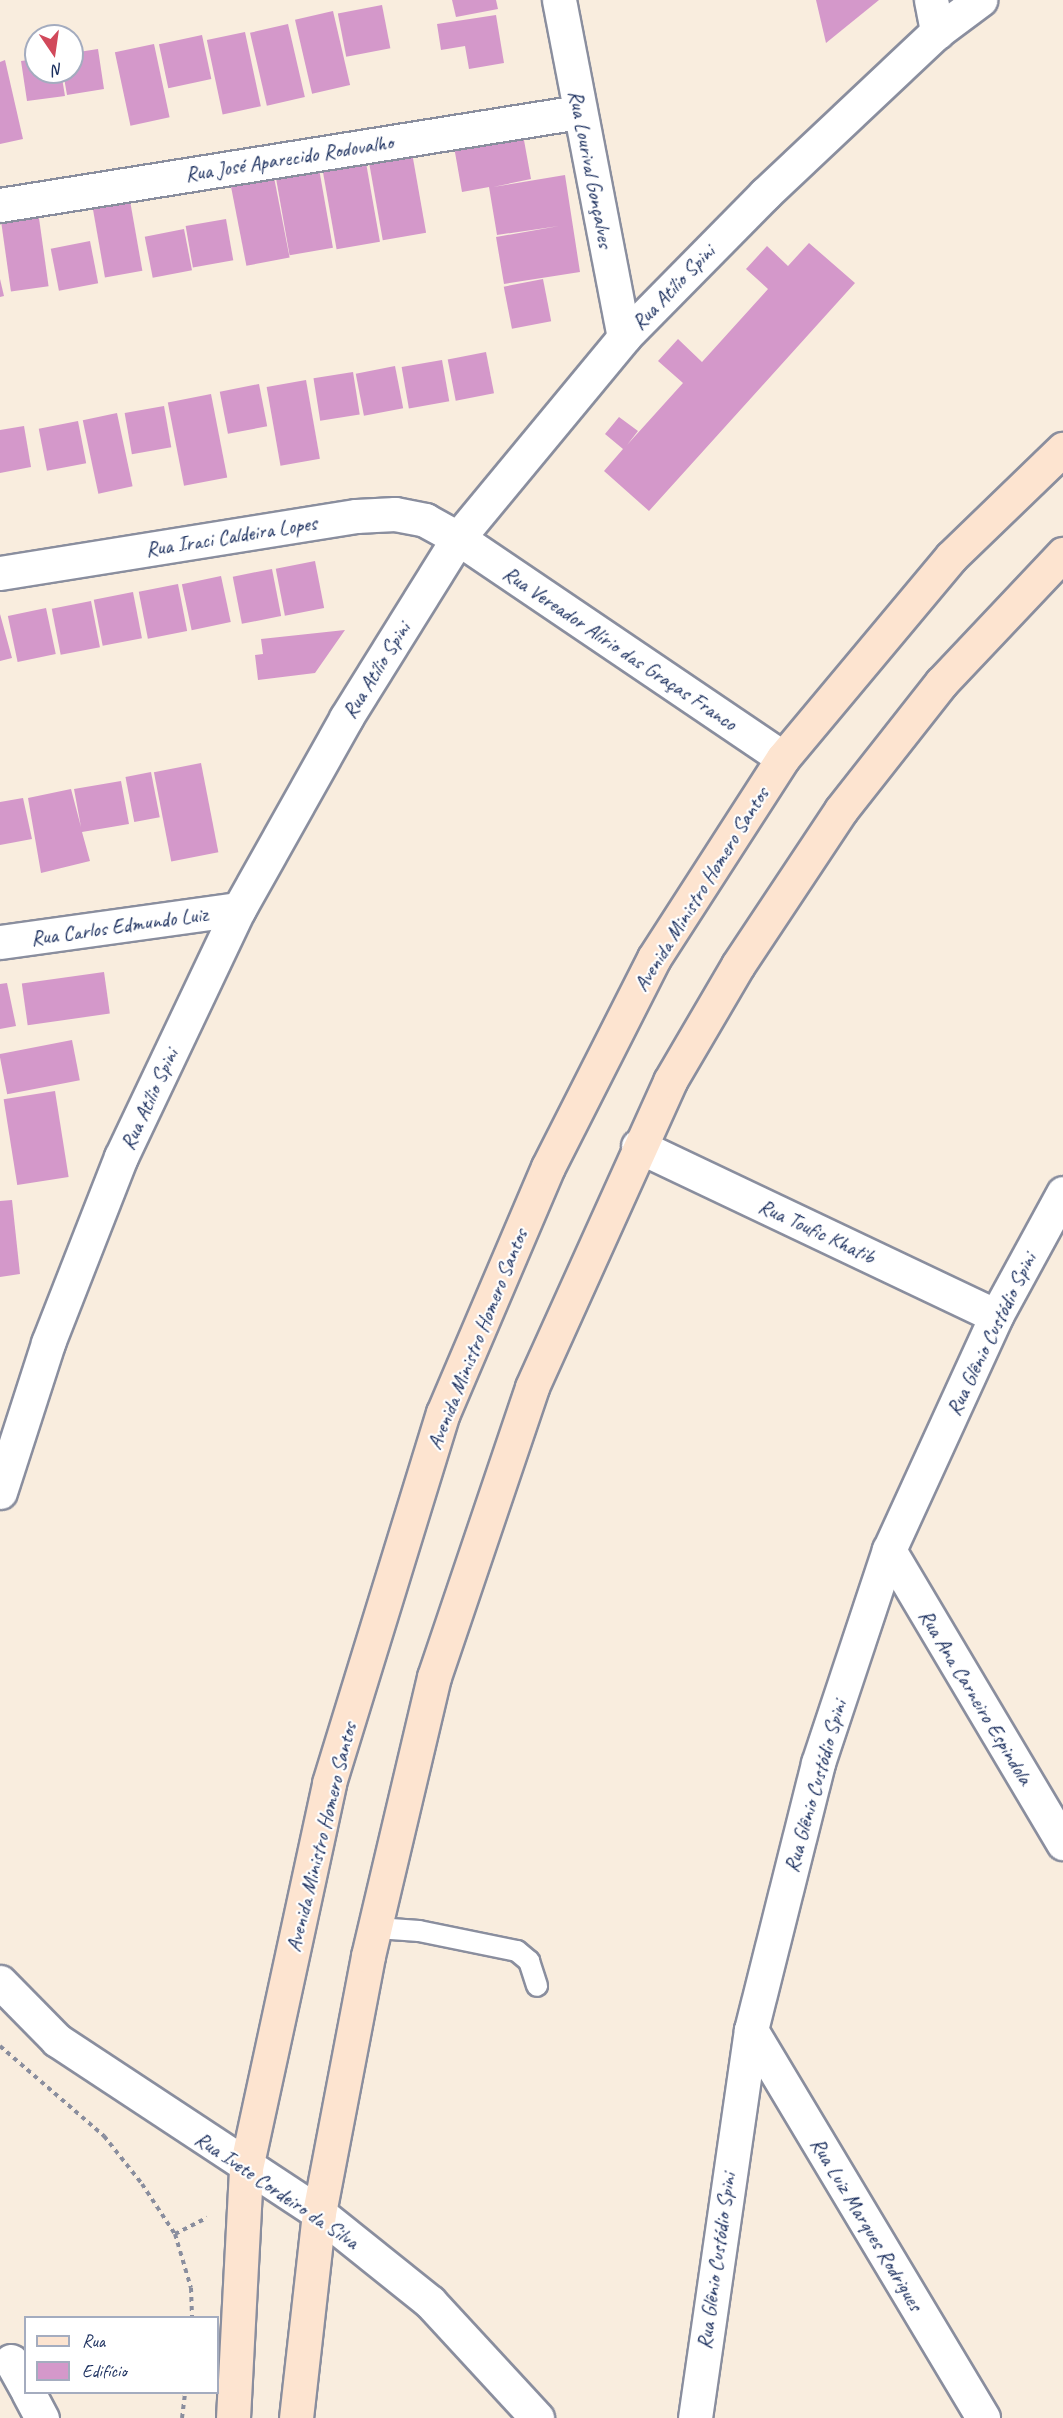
<!DOCTYPE html>
<html>
<head>
<meta charset="utf-8">
<style>
	body { margin:0 }
	#map { position:relative; width:1063px; height:2418px; overflow:hidden; background:#f9edde; font-family:Caveat,sans-serif }
	div>[style] { position:absolute }
	.building>* { inset:0; background:#d498ca; transform-origin:0 0 }
	.path>* { height:4px; margin-top:-2px; transform-origin:0; background:repeating-linear-gradient(90deg,#8a8e9e 0 4.5px,transparent 0 9px) }
	.roads { filter:drop-shadow(2px 0 #8a8e9e) drop-shadow(-2px 0 #8a8e9e) drop-shadow(0 2px #8a8e9e) drop-shadow(0 -2px #8a8e9e) }
	.lane>* { height:20px; margin:-10px; padding:0 10px; transform-origin:10px; border-radius:10px; background:#fff }
	.street>* { height:33px; margin:-16.5px; padding:0 16.5px; transform-origin:16.5px; border-radius:16.5px; background:#fff }
	.secondary>* { height:33px; margin:-16.5px; padding:0 16.5px; transform-origin:16.5px; border-radius:16.5px; background:#fde4d0 }
	span { translate:-50% -50%; white-space:nowrap; text-align:center; line-height:1.15; -webkit-text-stroke:4.5px #fff; paint-order:stroke }
	.street-label { font-size:21px; color:#1b2f5e }
	.legend { position:absolute; left:24px; top:2316px; width:195px; height:78px; box-sizing:border-box; background:#fff; border:2px solid #a4acbf; margin:0; padding:8px 10px; list-style:none; font-size:18px; color:#1b2f5e }
	.legend li { display:flex; align-items:center; gap:12px; height:30px }
	.legend b { width:30px; border:2px solid #a4acbf }
	.north { position:absolute; left:24px; top:24px; width:60px; height:60px; box-sizing:border-box; background:#fff; border:2px solid #a4acbf; border-radius:50%; rotate:167deg; font-size:16px; font-weight:700; line-height:24px; text-align:center; color:#1b2f5e }
	.north::after { content:''; display:block; margin:auto; width:21px; height:27px; background:#d1495b; clip-path:polygon(50% 0,100% 100%,50% 72%,0 100%) }
</style>
</head>
<body>
<div id="map">
	<div class="building">
		<i style="clip-path:polygon(452px 0,496px 0,498px 9px,456px 17px)"></i>
		<i style="clip-path:polygon(816px 0,879px 0,826px 43px)"></i>
		<i style="left:382px;top:5px;width:44px;height:45px;rotate:79deg"></i>
		<i style="left:333px;top:11px;width:76px;height:39px;rotate:77deg"></i>
		<i style="clip-path:polygon(496px 15px,504px 63px,469px 69px,465px 46px,441px 50px,437px 24px)"></i>
		<i style="left:288px;top:24px;width:75px;height:39px;rotate:77deg"></i>
		<i style="left:245px;top:32px;width:76px;height:39px;rotate:78deg"></i>
		<i style="left:202px;top:35px;width:45px;height:44px;rotate:78deg"></i>
		<i style="left:154px;top:44px;width:75px;height:40px;rotate:78deg"></i>
		<i style="clip-path:polygon(98px 49px,104px 89px,67px 95px,63px 72px,72px 72px,72px 53px)"></i>
		<i style="clip-path:polygon(36px 59px,36px 72px,61px 72px,65px 96px,27px 101px,21px 61px)"></i>
		<i style="clip-path:polygon(5px 60px,23px 139px,0 144px,0 62px)"></i>
		<i style="clip-path:polygon(522px 129px,531px 179px,493px 187px,565px 175px,580px 272px,504px 284px,496px 237px,559px 226px,497px 235px,489px 187px,462px 192px,453px 141px)"></i>
		<i style="left:411px;top:147px;width:87px;height:44px;rotate:80deg"></i>
		<i style="left:365px;top:157px;width:86px;height:44px;rotate:80deg"></i>
		<i style="left:318px;top:163px;width:86px;height:44px;rotate:80deg"></i>
		<i style="left:273px;top:172px;width:87px;height:44px;rotate:79deg"></i>
		<i style="left:129px;top:195px;width:77px;height:38px;rotate:80deg"></i>
		<i style="left:38px;top:211px;width:76px;height:38px;rotate:82deg"></i>
		<i style="left:226px;top:219px;width:42px;height:41px;rotate:80deg"></i>
		<i style="left:184px;top:229px;width:42px;height:40px;rotate:79deg"></i>
		<i style="left:90px;top:241px;width:43px;height:40px;rotate:79deg"></i>
		<i style="clip-path:polygon(809px 243px,855px 283px,649px 511px,604px 471px,623px 449px,605px 434px,619px 417px,638px 431px,627px 445px,683px 383px,658px 361px,678px 339px,702px 362px,768px 289px,746px 269px,767px 246px,788px 266px)"></i>
		<i style="clip-path:polygon(0 279px,4px 296px,0 297px)"></i>
		<i style="left:543px;top:279px;width:43px;height:40px;rotate:79deg"></i>
		<i style="left:486px;top:352px;width:42px;height:39px;rotate:79deg"></i>
		<i style="left:442px;top:360px;width:42px;height:41px;rotate:80deg"></i>
		<i style="left:395px;top:366px;width:43px;height:40px;rotate:79deg"></i>
		<i style="left:353px;top:372px;width:43px;height:40px;rotate:81deg"></i>
		<i style="left:306px;top:380px;width:80px;height:40px;rotate:80deg"></i>
		<i style="left:259px;top:384px;width:43px;height:40px;rotate:79deg"></i>
		<i style="left:211px;top:394px;width:85px;height:44px;rotate:79deg"></i>
		<i style="left:164px;top:406px;width:42px;height:40px;rotate:80deg"></i>
		<i style="left:117px;top:413px;width:75px;height:35px;rotate:78deg"></i>
		<i style="left:78px;top:421px;width:43px;height:40px;rotate:79deg"></i>
		<i style="clip-path:polygon(24px 426px,31px 467px,0 473px,0 430px)"></i>
		<i style="left:315px;top:561px;width:48px;height:40px;rotate:79deg"></i>
		<i style="left:272px;top:569px;width:48px;height:40px;rotate:79deg"></i>
		<i style="left:221px;top:576px;width:47px;height:40px;rotate:78deg"></i>
		<i style="left:178px;top:584px;width:48px;height:40px;rotate:79deg"></i>
		<i style="left:133px;top:592px;width:47px;height:40px;rotate:79deg"></i>
		<i style="left:91px;top:601px;width:47px;height:40px;rotate:79deg"></i>
		<i style="left:46px;top:608px;width:47px;height:39px;rotate:78deg"></i>
		<i style="clip-path:polygon(0 614px,12px 658px,0 661px)"></i>
		<i style="clip-path:polygon(345px 630px,315px 673px,258px 680px,255px 655px,263px 654px,261px 639px)"></i>
		<i style="left:201px;top:763px;width:91px;height:48px;rotate:79deg"></i>
		<i style="left:151px;top:772px;width:46px;height:26px;rotate:79deg"></i>
		<i style="clip-path:polygon(121px 781px,129px 824px,82px 832px,90px 861px,41px 873px,28px 798px,71px 789px,81px 827px,74px 789px)"></i>
		<i style="clip-path:polygon(23px 798px,32px 839px,0 845px,0 802px)"></i>
		<i style="left:104px;top:972px;width:42px;height:83px;rotate:82deg"></i>
		<i style="clip-path:polygon(7px 983px,16px 1026px,0 1029px,0 984px)"></i>
		<i style="left:72px;top:1040px;width:41px;height:74px;rotate:79deg"></i>
		<i style="left:55px;top:1091px;width:87px;height:52px;rotate:81deg"></i>
		<i style="clip-path:polygon(12px 1200px,20px 1274px,0 1277px,0 1201px)"></i>
	</div>
	<div class="path">
		<i style="left:0;top:2046px;width:138px;rotate:40.9deg"></i>
		<i style="left:104px;top:2136px;width:61px;rotate:51.6deg"></i>
		<i style="left:142px;top:2184px;width:60px;rotate:56.6deg"></i>
		<i style="left:175px;top:2234px;width:56px;rotate:73.5deg"></i>
		<i style="left:191px;top:2288px;width:30px;rotate:88deg"></i>
		<i style="left:175px;top:2234px;width:36px;rotate:-27deg"></i>
		<i style="left:182px;top:2418px;width:26px;rotate:-83deg"></i>
	</div>
	<div class="roads">
		<div class="lane">
			<i style="left:377px;top:1928px;width:42px;rotate:4.1deg"></i>
			<i style="left:419px;top:1931px;width:100px;rotate:11.5deg"></i>
			<i style="left:517px;top:1951px;width:16px;rotate:40deg"></i>
			<i style="left:529px;top:1961px;width:26px;rotate:72deg"></i>
		</div>
		<div class="street">
			<i style="left:559px;top:0;width:343px;rotate:79.1deg"></i>
			<i style="left:931px;top:0;width:33px;rotate:79deg"></i>
			<i style="left:0;top:205px;width:586px;rotate:-9.13deg"></i>
			<i style="left:0;top:573px;width:361px;rotate:-9.1deg"></i>
			<i style="left:356px;top:516px;width:39px;rotate:-3deg"></i>
			<i style="left:395px;top:514px;width:31px;rotate:11deg"></i>
			<i style="left:425px;top:520px;width:38px;rotate:29deg"></i>
			<i style="left:458px;top:538px;width:392px;rotate:34.1deg"></i>
			<i style="left:0;top:942px;width:241px;rotate:-7.9deg"></i>
			<i style="left:638px;top:1146px;width:396px;rotate:25.4deg"></i>
			<i style="left:0;top:1492px;width:157px;rotate:-72.1deg"></i>
			<i style="left:48px;top:1343px;width:200px;rotate:-68.6deg"></i>
			<i style="left:121px;top:1157px;width:275px;rotate:-64.6deg"></i>
			<i style="left:239px;top:909px;width:219px;rotate:-60.7deg"></i>
			<i style="left:346px;top:718px;width:212px;rotate:-58.1deg"></i>
			<i style="left:458px;top:538px;width:261px;rotate:-50.4deg"></i>
			<i style="left:624px;top:337px;width:201px;rotate:-45.4deg"></i>
			<i style="left:765px;top:194px;width:236px;rotate:-43.3deg"></i>
			<i style="left:937px;top:32px;width:54px;rotate:-36.7deg"></i>
			<i style="left:889px;top:1550px;width:341px;rotate:59.3deg"></i>
			<i style="left:0;top:1982px;width:81px;rotate:45.5deg"></i>
			<i style="left:57px;top:2040px;width:314px;rotate:33.4deg"></i>
			<i style="left:319px;top:2213px;width:142px;rotate:38.7deg"></i>
			<i style="left:430px;top:2302px;width:158px;rotate:47.3deg"></i>
			<i style="left:751px;top:2030px;width:452px;rotate:59.1deg"></i>
			<i style="left:11px;top:2361px;width:31px;rotate:61deg"></i>
			<i style="left:28px;top:2392px;width:30px;rotate:62deg"></i>
			<i style="left:695px;top:2418px;width:392px;rotate:-81.8deg"></i>
			<i style="left:751px;top:2030px;width:275px;rotate:-75.9deg"></i>
			<i style="left:818px;top:1763px;width:225px;rotate:-71.6deg"></i>
			<i style="left:889px;top:1550px;width:257px;rotate:-65.4deg"></i>
			<i style="left:996px;top:1316px;width:140px;rotate:-61.4deg"></i>
		</div>
		<div class="secondary">
			<i style="left:233px;top:2418px;width:250px;rotate:-87deg"></i>
			<i style="left:246px;top:2168px;width:394px;rotate:-77.8deg"></i>
			<i style="left:329px;top:1783px;width:387px;rotate:-72.9deg"></i>
			<i style="left:443px;top:1413px;width:267px;rotate:-66.9deg"></i>
			<i style="left:548px;top:1167px;width:234px;rotate:-63.1deg"></i>
			<i style="left:654px;top:958px;width:238px;rotate:-57.2deg"></i>
			<i style="left:783px;top:758px;width:262px;rotate:-50.1deg"></i>
			<i style="left:951px;top:557px;width:156px;rotate:-44deg"></i>
			<i style="left:296px;top:2418px;width:206px;rotate:-83.6deg"></i>
			<i style="left:319px;top:2213px;width:262px;rotate:-79.2deg"></i>
			<i style="left:368px;top:1956px;width:287px;rotate:-76.7deg"></i>
			<i style="left:434px;top:1677px;width:306px;rotate:-71.3deg"></i>
			<i style="left:532px;top:1387px;width:336px;rotate:-65.7deg"></i>
			<i style="left:670px;top:1081px;width:134px;rotate:-59.6deg"></i>
			<i style="left:738px;top:965px;width:186px;rotate:-56.4deg"></i>
			<i style="left:841px;top:810px;width:162px;rotate:-51.8deg"></i>
			<i style="left:941px;top:683px;width:178px;rotate:-46.6deg"></i>
		</div>
	</div>
	<div class="street-label">
		<span style="left:289px;top:158px;rotate:-9deg">Rua José Aparecido Rodovalho</span>
		<span style="left:591px;top:169px;rotate:79deg">Rua Lourival Gonçalves</span>
		<span style="left:673px;top:287px;rotate:-46deg">Rua Atílio Spini</span>
		<span style="left:231px;top:536px;rotate:-9deg">Rua Iraci Caldeira Lopes</span>
		<span style="left:620px;top:648px;rotate:34deg">Rua Vereador Alírio das Graças Franco</span>
		<span style="left:376px;top:670px;rotate:-58deg">Rua Atílio Spini</span>
		<span style="left:701px;top:889px;rotate:-58deg">Avenida Ministro Homero Santos</span>
		<span style="left:119px;top:926px;rotate:-8deg">Rua Carlos Edmundo Luiz</span>
		<span style="left:149px;top:1099px;rotate:-65deg">Rua Atílio Spini</span>
		<span style="left:817px;top:1231px;rotate:25deg">Rua Toufic Khatib</span>
		<span style="left:991px;top:1334px;rotate:-64deg">Rua Glênio Custódio Spini</span>
		<span style="left:477px;top:1339px;rotate:-68deg">Avenida Ministro Homero Santos</span>
		<span style="left:976px;top:1697px;rotate:59deg">Rua Ana Carneiro Espindola</span>
		<span style="left:815px;top:1786px;rotate:-74deg">Rua Glênio Custódio Spini</span>
		<span style="left:321px;top:1837px;rotate:-76deg">Avenida Ministro Homero Santos</span>
		<span style="left:277px;top:2190px;rotate:34deg">Rua Ivete Cordeiro da Silva</span>
		<span style="left:867px;top:2224px;rotate:59deg">Rua Luiz Marques Rodrigues</span>
		<span style="left:716px;top:2261px;rotate:-82deg">Rua Glênio Custódio Spini</span>
	</div>
	<ul class="legend">
	<li><b style="height:8px;background:#fde4d0"></b>Rua</li>
	<li><b style="height:16px;background:#d498ca"></b>Edifício</li>
	</ul>
	<div class="north">N</div>
</div>
</body>
</html>
